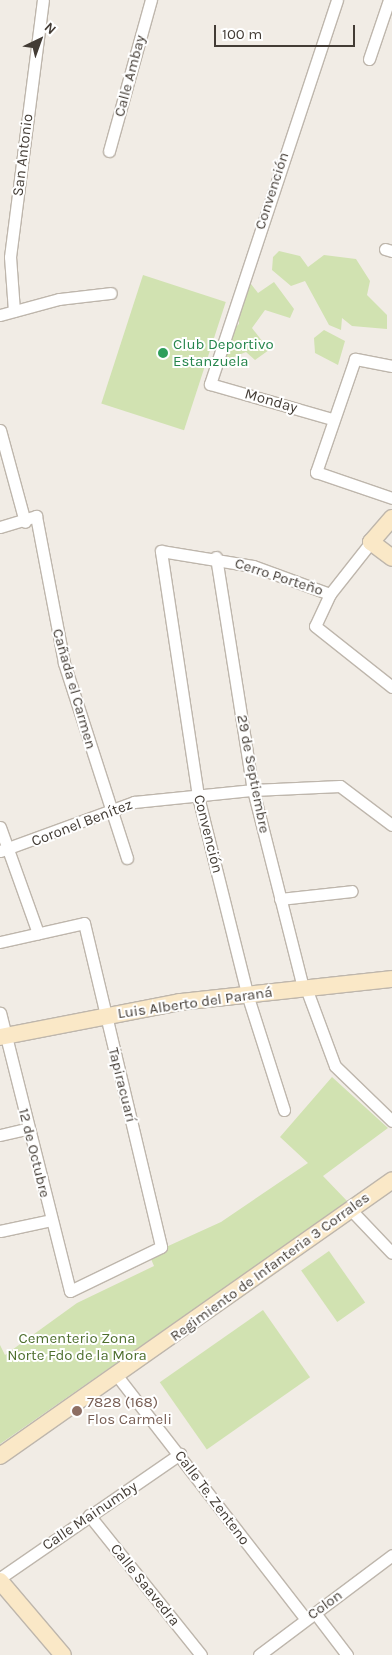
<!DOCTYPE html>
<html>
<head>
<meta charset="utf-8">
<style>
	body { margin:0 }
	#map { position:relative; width:392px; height:1655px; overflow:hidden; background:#f1ece5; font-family:Karla,sans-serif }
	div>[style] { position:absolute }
	.green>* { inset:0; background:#d1e2b1; transform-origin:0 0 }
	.roads { filter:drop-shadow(1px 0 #beb6ac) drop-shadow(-1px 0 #beb6ac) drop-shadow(0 1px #beb6ac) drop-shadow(0 -1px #beb6ac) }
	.street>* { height:11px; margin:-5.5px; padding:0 5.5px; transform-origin:5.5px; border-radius:5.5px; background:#fff }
	.secondary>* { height:16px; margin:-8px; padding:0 8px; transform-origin:8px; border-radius:8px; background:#fae8c7 }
	.dots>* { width:14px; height:14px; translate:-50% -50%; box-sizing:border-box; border:2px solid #fff; border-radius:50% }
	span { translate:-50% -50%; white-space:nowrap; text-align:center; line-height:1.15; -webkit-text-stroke:4px #fff; paint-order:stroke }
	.street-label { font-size:15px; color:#433c35 }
	.leisure-label { font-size:15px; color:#27864d }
	.left { translate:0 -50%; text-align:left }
	.park-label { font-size:15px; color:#4e6f2e }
	.education-label { font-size:15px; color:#785e54 }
	.north { position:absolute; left:15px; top:15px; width:50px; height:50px; -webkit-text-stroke:4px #fff; paint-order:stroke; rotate:42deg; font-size:14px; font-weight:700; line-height:20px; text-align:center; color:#433c35 }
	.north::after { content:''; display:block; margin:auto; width:18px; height:22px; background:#433c35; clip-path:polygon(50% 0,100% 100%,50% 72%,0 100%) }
	.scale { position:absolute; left:214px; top:25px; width:141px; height:22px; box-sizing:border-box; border:2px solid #433c35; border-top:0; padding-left:6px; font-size:15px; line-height:18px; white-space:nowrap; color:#433c35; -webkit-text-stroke:4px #fff; paint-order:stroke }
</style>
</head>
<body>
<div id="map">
	<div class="green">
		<i style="clip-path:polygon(279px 251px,300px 256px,308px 267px,324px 255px,356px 259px,370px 281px,367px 295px,387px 315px,387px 329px,352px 326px,342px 318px,341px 330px,329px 325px,305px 281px,291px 286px,272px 270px,273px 257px)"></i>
		<i style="left:143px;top:275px;width:87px;height:135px;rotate:18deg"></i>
		<i style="clip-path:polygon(274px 282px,294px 309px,290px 318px,265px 310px,252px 328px,269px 350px,255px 360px,246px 352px,234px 357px,230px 366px,222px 363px,232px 330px,239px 324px,238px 289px,251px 284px,258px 293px)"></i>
		<i style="clip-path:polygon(324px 330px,345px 341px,338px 365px,315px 353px,314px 338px)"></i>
		<i style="clip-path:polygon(332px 1077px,388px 1128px,323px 1176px,348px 1202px,0 1444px,0 1345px,5px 1355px,77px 1303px,154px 1266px,151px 1259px,166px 1247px,221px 1222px,308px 1163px,280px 1137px)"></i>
		<i style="left:329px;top:1251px;width:63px;height:34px;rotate:55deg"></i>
		<i style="left:263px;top:1310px;width:82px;height:126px;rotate:55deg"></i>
	</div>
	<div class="roads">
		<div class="street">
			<i style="left:369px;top:59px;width:62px;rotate:-71.3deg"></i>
			<i style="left:109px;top:151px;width:157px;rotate:-74.5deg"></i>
			<i style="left:385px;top:249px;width:7px;rotate:16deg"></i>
			<i style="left:14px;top:311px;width:54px;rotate:-94.2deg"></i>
			<i style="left:10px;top:257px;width:259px;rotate:-82.7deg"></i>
			<i style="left:0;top:315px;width:61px;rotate:-15.2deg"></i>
			<i style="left:59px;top:299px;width:52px;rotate:-6.6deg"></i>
			<i style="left:392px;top:366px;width:38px;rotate:-169deg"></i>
			<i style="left:355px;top:359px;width:120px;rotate:109deg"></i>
			<i style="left:316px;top:472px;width:80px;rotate:18.9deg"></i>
			<i style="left:332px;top:419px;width:127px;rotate:-164deg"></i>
			<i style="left:210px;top:384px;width:404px;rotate:-71.7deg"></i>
			<i style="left:0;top:430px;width:95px;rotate:74.8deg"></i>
			<i style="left:0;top:527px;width:38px;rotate:-17deg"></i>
			<i style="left:36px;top:516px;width:150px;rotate:79.2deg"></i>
			<i style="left:64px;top:663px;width:205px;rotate:72.1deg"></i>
			<i style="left:371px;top:542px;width:66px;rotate:128.3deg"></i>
			<i style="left:330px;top:594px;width:35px;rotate:115deg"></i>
			<i style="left:315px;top:626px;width:98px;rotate:38.4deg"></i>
			<i style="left:216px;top:557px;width:236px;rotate:81deg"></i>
			<i style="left:253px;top:790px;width:204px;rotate:75.8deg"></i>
			<i style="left:0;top:827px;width:113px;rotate:70.3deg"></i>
			<i style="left:0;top:851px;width:143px;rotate:-20.1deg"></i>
			<i style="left:134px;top:802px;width:120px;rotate:-5.8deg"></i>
			<i style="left:253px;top:790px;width:87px;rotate:-2.6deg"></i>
			<i style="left:340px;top:786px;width:65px;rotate:36.9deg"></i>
			<i style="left:280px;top:899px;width:72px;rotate:-6.3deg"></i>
			<i style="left:0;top:942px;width:86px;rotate:-12.7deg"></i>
			<i style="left:84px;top:923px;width:333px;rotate:76.6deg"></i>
			<i style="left:161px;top:1247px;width:101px;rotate:154.2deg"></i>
			<i style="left:70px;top:1291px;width:287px;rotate:-104.1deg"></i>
			<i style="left:306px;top:988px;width:83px;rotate:69.6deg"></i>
			<i style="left:335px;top:1066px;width:79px;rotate:44deg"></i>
			<i style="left:284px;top:1110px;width:119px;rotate:-107.7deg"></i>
			<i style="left:248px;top:997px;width:207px;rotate:-104deg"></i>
			<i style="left:198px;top:796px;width:248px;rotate:-98.6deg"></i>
			<i style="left:161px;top:551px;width:93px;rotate:9.3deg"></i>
			<i style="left:253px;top:566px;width:82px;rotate:20deg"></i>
			<i style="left:0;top:1135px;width:27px;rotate:-13deg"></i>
			<i style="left:351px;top:1210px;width:59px;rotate:46.4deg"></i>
			<i style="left:0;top:1231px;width:52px;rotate:-12.2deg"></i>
			<i style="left:118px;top:1377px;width:306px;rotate:52.2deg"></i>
			<i style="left:89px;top:1515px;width:179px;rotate:51.3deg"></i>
			<i style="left:0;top:1578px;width:219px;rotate:-34.6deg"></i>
			<i style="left:315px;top:1613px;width:53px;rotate:52.7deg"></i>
			<i style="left:259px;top:1655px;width:166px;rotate:-36.9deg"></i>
		</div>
		<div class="secondary">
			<i style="left:392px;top:518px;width:32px;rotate:131deg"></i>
			<i style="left:371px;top:542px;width:26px;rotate:37deg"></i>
			<i style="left:0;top:1037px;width:183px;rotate:-11deg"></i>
			<i style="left:180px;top:1002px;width:213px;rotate:-6.2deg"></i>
			<i style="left:0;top:1456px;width:479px;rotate:-35.1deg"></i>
			<i style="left:0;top:1581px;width:97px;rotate:49.6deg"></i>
		</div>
	</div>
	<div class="dots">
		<i style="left:163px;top:353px;background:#2e9e5b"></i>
		<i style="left:77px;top:1411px;background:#8d6e63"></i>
	</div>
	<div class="street-label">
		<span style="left:130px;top:76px;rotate:-75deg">Calle Ambay</span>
		<span style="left:23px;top:155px;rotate:-83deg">San Antonio</span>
		<span style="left:272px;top:191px;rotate:-72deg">Convención</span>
		<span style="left:271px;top:401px;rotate:16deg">Monday</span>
		<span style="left:279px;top:577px;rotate:18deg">Cerro Porteño</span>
		<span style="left:74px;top:689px;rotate:74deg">Cañada el Carmen</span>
		<span style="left:253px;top:774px;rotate:79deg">29 de Septiembre</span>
		<span style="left:82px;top:823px;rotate:-21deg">Coronel Benítez</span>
		<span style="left:208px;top:834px;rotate:76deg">Convención</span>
		<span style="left:195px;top:1003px;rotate:-8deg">Luis Alberto del Paraná</span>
		<span style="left:122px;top:1085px;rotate:76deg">Tapiracuarí</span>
		<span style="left:34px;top:1153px;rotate:76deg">12 de Octubre</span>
		<span style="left:270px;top:1267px;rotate:-36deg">Regimiento de Infanteria 3 Corrales</span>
		<span style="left:212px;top:1498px;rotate:53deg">Calle Te. Zenteno</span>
		<span style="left:90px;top:1516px;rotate:-34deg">Calle Mainumby</span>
		<span style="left:145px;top:1585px;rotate:51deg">Calle Saavedra</span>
		<span style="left:325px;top:1605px;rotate:-36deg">Colon</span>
	</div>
	<div class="leisure-label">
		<span class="left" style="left:173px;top:353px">Club Deportivo<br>Estanzuela</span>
	</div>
	<div class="park-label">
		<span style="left:77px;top:1347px">Cementerio Zona<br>Norte Fdo de la Mora</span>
	</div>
	<div class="education-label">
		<span class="left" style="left:87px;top:1411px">7828 (168)<br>Flos Carmeli</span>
	</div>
	<div class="north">N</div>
	<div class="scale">100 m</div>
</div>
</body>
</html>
